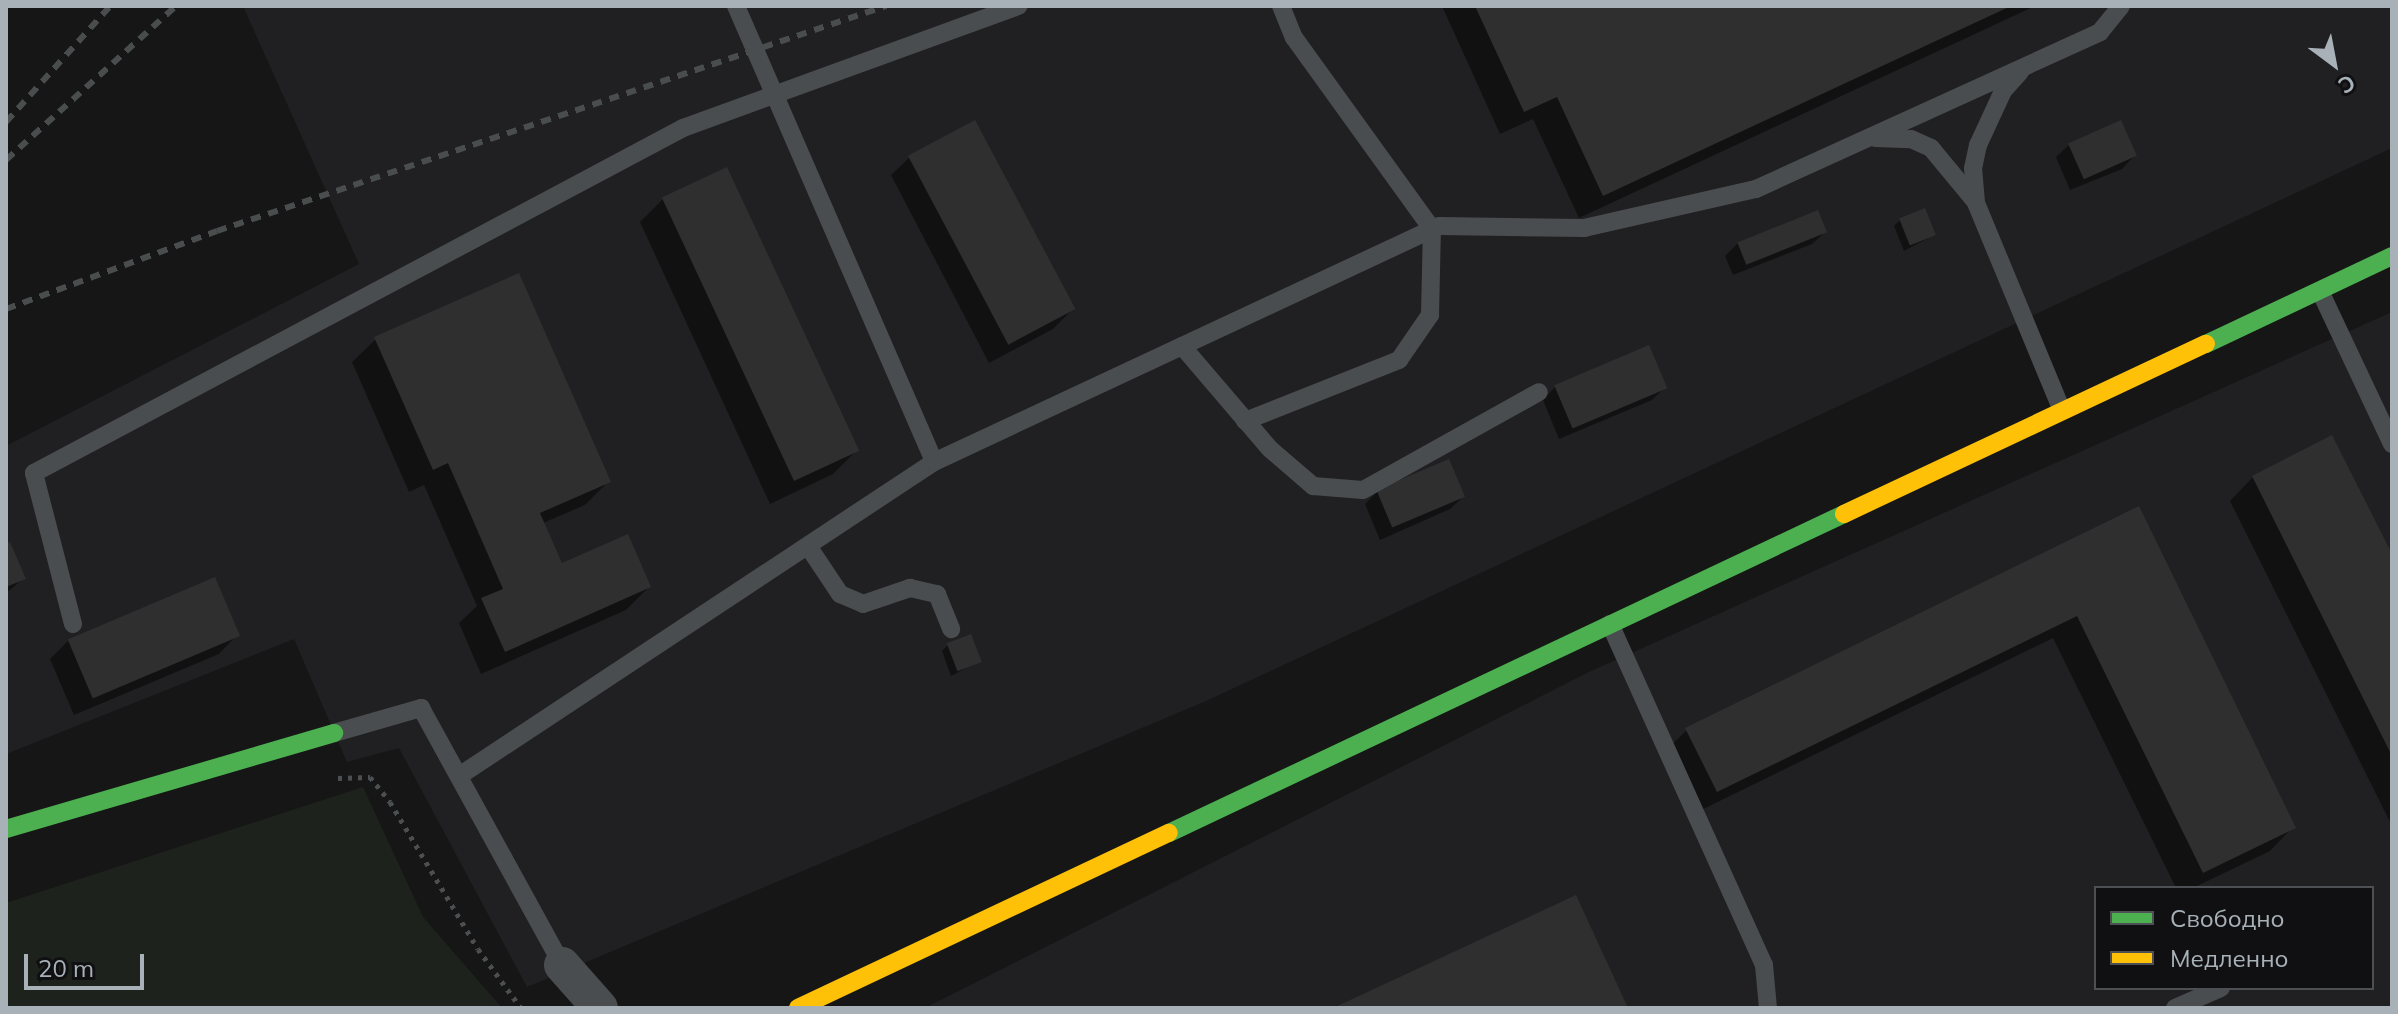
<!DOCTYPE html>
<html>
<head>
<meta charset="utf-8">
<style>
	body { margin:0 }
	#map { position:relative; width:2398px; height:1014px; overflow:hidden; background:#161616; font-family:Mulish,sans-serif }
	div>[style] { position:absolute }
	.built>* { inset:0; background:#202022 }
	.green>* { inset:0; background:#1d231c }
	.shadow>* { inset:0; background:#0007 }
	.building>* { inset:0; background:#2f2f30; transform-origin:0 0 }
	.path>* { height:5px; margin-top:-2.5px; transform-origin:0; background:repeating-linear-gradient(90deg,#4c4f51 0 4px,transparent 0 10px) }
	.lane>* { height:18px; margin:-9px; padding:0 9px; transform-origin:9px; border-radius:9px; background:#4a4d4f }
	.street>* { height:36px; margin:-18px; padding:0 18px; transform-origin:18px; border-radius:18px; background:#4a4d4f }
	.fast>* { height:18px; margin:-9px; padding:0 9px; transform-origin:9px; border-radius:9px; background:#4caf50 }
	.slow>* { height:18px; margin:-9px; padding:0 9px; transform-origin:9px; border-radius:9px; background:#ffc107 }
	.rail>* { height:6px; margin-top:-3px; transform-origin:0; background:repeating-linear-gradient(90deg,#4a4d4e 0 10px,transparent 0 18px) }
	span { translate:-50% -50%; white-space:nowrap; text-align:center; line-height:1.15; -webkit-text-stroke:6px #101012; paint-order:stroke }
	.frame { position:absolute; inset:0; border:8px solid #a7b1b7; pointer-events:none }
	.legend { position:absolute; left:2094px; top:886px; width:280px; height:104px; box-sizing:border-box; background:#101012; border:2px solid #4c5054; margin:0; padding:10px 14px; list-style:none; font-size:24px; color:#a7b1b7 }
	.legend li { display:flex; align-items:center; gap:16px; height:40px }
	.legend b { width:40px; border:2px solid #4c5054 }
	.north { position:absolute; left:2294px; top:24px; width:80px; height:80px; -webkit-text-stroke:6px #101012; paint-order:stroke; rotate:148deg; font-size:22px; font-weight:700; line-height:32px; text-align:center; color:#a7b1b7 }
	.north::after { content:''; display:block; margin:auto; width:28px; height:36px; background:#a7b1b7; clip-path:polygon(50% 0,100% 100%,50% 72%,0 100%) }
	.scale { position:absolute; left:24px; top:954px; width:120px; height:36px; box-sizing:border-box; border:4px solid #a7b1b7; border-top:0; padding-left:10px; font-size:24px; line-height:28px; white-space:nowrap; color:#a7b1b7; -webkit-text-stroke:6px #101012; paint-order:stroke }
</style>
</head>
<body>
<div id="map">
	<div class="built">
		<i style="clip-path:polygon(243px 6px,2392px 6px,2392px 148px,1206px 701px,527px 987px,399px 748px,347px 762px,294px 639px,6px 754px,6px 446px,359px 264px)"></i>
		<i style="clip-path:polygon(evenodd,2392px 312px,2392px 1008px,925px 1008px,1589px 672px,2392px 312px,2096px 888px,2372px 888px,2372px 988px,2096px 988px,2096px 888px)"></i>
	</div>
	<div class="green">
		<i style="clip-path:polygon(363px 787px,423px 917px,502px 1008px,6px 1008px,6px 903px)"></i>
	</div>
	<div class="shadow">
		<i style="clip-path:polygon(1442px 6px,2035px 6px,1579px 218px,1533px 119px,1500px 134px)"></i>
		<i style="clip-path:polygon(2069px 145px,2134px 156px,2122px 169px,2070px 190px,2056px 157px)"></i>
		<i style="clip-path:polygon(910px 157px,1072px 310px,1053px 329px,989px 363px,891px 175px)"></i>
		<i style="clip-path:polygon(663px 199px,856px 451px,833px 474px,770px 504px,640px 222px)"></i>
		<i style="clip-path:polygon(1900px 220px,1934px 235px,1904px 251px,1894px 226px)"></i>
		<i style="clip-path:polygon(1825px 232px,1812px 244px,1733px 275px,1725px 256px,1738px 243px)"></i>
		<i style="clip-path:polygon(376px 339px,609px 481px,585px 505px,543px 523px,561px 565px,649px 587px,626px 610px,481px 674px,459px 623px,477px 606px,424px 485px,409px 492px,352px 362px)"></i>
		<i style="clip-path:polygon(1555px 387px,1665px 387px,1652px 400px,1559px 439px,1543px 400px)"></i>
		<i style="clip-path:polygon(2253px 477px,2392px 559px,2392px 826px,2230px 501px)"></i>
		<i style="clip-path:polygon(1377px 492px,1463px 497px,1450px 509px,1380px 540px,1365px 504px)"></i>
		<i style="clip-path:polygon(2138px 509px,2293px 827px,2270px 851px,2193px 888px,2176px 888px,2053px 638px,1693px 814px,1663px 753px,1687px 730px)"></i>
		<i style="clip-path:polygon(6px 546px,23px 579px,6px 593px)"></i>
		<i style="clip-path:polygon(237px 635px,219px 654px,74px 715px,50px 659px,69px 640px)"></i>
		<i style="clip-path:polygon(948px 645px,980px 661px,951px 676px,942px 651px)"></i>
	</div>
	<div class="building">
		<i style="clip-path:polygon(1475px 6px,2011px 6px,1603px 196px,1557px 97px,1524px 112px)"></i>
		<i style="left:975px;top:120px;width:214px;height:76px;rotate:62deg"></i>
		<i style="left:2121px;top:120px;width:39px;height:58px;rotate:66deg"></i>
		<i style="left:727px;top:167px;width:313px;height:72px;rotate:65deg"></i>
		<i style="left:1925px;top:208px;width:29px;height:28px;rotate:68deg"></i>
		<i style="left:1818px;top:210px;width:24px;height:87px;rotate:68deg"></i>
		<i style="clip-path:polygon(519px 273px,611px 482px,540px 513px,562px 563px,628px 534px,651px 587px,505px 652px,481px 598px,503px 589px,448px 463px,433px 470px,374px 337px)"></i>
		<i style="left:1649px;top:345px;width:47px;height:103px;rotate:67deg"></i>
		<i style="clip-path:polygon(2332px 435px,2392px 554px,2392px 756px,2252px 476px)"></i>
		<i style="left:1449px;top:459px;width:41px;height:79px;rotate:67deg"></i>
		<i style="clip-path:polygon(2139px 506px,2296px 828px,2203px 873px,2077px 616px,1717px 792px,1685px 728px)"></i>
		<i style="clip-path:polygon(10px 542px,26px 579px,6px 587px,6px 544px)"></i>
		<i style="left:215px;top:577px;width:64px;height:160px;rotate:67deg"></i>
		<i style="left:971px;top:634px;width:30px;height:26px;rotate:69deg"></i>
		<i style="clip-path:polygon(1576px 895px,1628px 1008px,1333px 1008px)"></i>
	</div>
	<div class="path">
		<i style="left:338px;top:778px;width:32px;rotate:-2deg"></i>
		<i style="left:370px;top:777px;width:32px;rotate:51deg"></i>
		<i style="left:390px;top:802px;width:171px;rotate:59.1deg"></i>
		<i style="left:478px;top:949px;width:73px;rotate:53.9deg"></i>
	</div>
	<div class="lane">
		<i style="left:736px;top:6px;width:497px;rotate:66.5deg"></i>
		<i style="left:2020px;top:72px;width:25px;rotate:132deg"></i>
		<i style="left:2003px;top:91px;width:60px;rotate:114.8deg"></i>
		<i style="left:1978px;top:145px;width:24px;rotate:102deg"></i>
		<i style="left:1973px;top:168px;width:35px;rotate:85deg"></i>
		<i style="left:1976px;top:203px;width:225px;rotate:67.5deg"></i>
		<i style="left:1875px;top:138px;width:36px;rotate:2deg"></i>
		<i style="left:1911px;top:139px;width:22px;rotate:24deg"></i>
		<i style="left:1931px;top:148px;width:67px;rotate:50.4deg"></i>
		<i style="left:2320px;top:291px;width:169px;rotate:64.8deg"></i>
		<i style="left:1182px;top:346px;width:135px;rotate:49.5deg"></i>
		<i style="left:1270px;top:449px;width:57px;rotate:40.7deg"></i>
		<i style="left:1313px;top:486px;width:50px;rotate:4.6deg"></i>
		<i style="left:1363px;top:490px;width:201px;rotate:-29.1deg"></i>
		<i style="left:1245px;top:421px;width:166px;rotate:-21.6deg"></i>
		<i style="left:1399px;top:360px;width:55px;rotate:-55.4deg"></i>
		<i style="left:1430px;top:315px;width:86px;rotate:-88.7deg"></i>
		<i style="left:1432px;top:229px;width:236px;rotate:-125.8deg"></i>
		<i style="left:1294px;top:38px;width:35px;rotate:-112deg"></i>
		<i style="left:808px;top:546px;width:58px;rotate:56.3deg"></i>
		<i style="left:840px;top:594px;width:25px;rotate:23deg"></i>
		<i style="left:863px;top:604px;width:50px;rotate:-18.8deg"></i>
		<i style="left:910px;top:588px;width:28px;rotate:13deg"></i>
		<i style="left:937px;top:594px;width:38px;rotate:68deg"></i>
		<i style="left:73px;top:624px;width:156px;rotate:-104.5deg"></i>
		<i style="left:34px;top:473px;width:735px;rotate:-27.99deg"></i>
		<i style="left:683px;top:128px;width:357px;rotate:-20deg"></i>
		<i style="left:1610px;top:624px;width:374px;rotate:65.7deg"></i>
		<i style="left:1764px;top:965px;width:43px;rotate:84.7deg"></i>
		<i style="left:334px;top:733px;width:91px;rotate:-16deg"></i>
		<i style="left:421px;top:708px;width:293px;rotate:61.2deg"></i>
		<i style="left:459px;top:776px;width:569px;rotate:-33.47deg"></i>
		<i style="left:934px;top:462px;width:557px;rotate:-25.05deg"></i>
		<i style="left:1439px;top:226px;width:145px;rotate:0.8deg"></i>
		<i style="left:1584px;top:228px;width:176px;rotate:-12.8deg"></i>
		<i style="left:1756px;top:189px;width:378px;rotate:-24.5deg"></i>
		<i style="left:2100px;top:32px;width:33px;rotate:-51deg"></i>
		<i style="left:2175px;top:1008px;width:50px;rotate:-23.5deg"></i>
	</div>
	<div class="street">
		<i style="left:562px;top:965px;width:57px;rotate:48.5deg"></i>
	</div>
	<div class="fast">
		<i style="left:2206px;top:344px;width:206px;rotate:-25.3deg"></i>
		<i style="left:6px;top:829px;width:342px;rotate:-16.3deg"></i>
		<i style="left:1169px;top:833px;width:747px;rotate:-25.3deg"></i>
	</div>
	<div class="slow">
		<i style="left:1844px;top:514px;width:400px;rotate:-25.2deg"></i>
		<i style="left:798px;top:1008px;width:410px;rotate:-25.3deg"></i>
	</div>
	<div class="rail">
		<i style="left:6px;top:122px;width:156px;rotate:-48.1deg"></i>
		<i style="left:6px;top:160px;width:229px;rotate:-42.2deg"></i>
		<i style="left:6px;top:309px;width:225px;rotate:-20.3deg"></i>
		<i style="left:217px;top:231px;width:706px;rotate:-18.59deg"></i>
	</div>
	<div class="frame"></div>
	<ul class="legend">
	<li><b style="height:10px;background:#4caf50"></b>Свободно</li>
	<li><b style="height:10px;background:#ffc107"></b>Медленно</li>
	</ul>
	<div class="north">С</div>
	<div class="scale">20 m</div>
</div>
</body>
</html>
